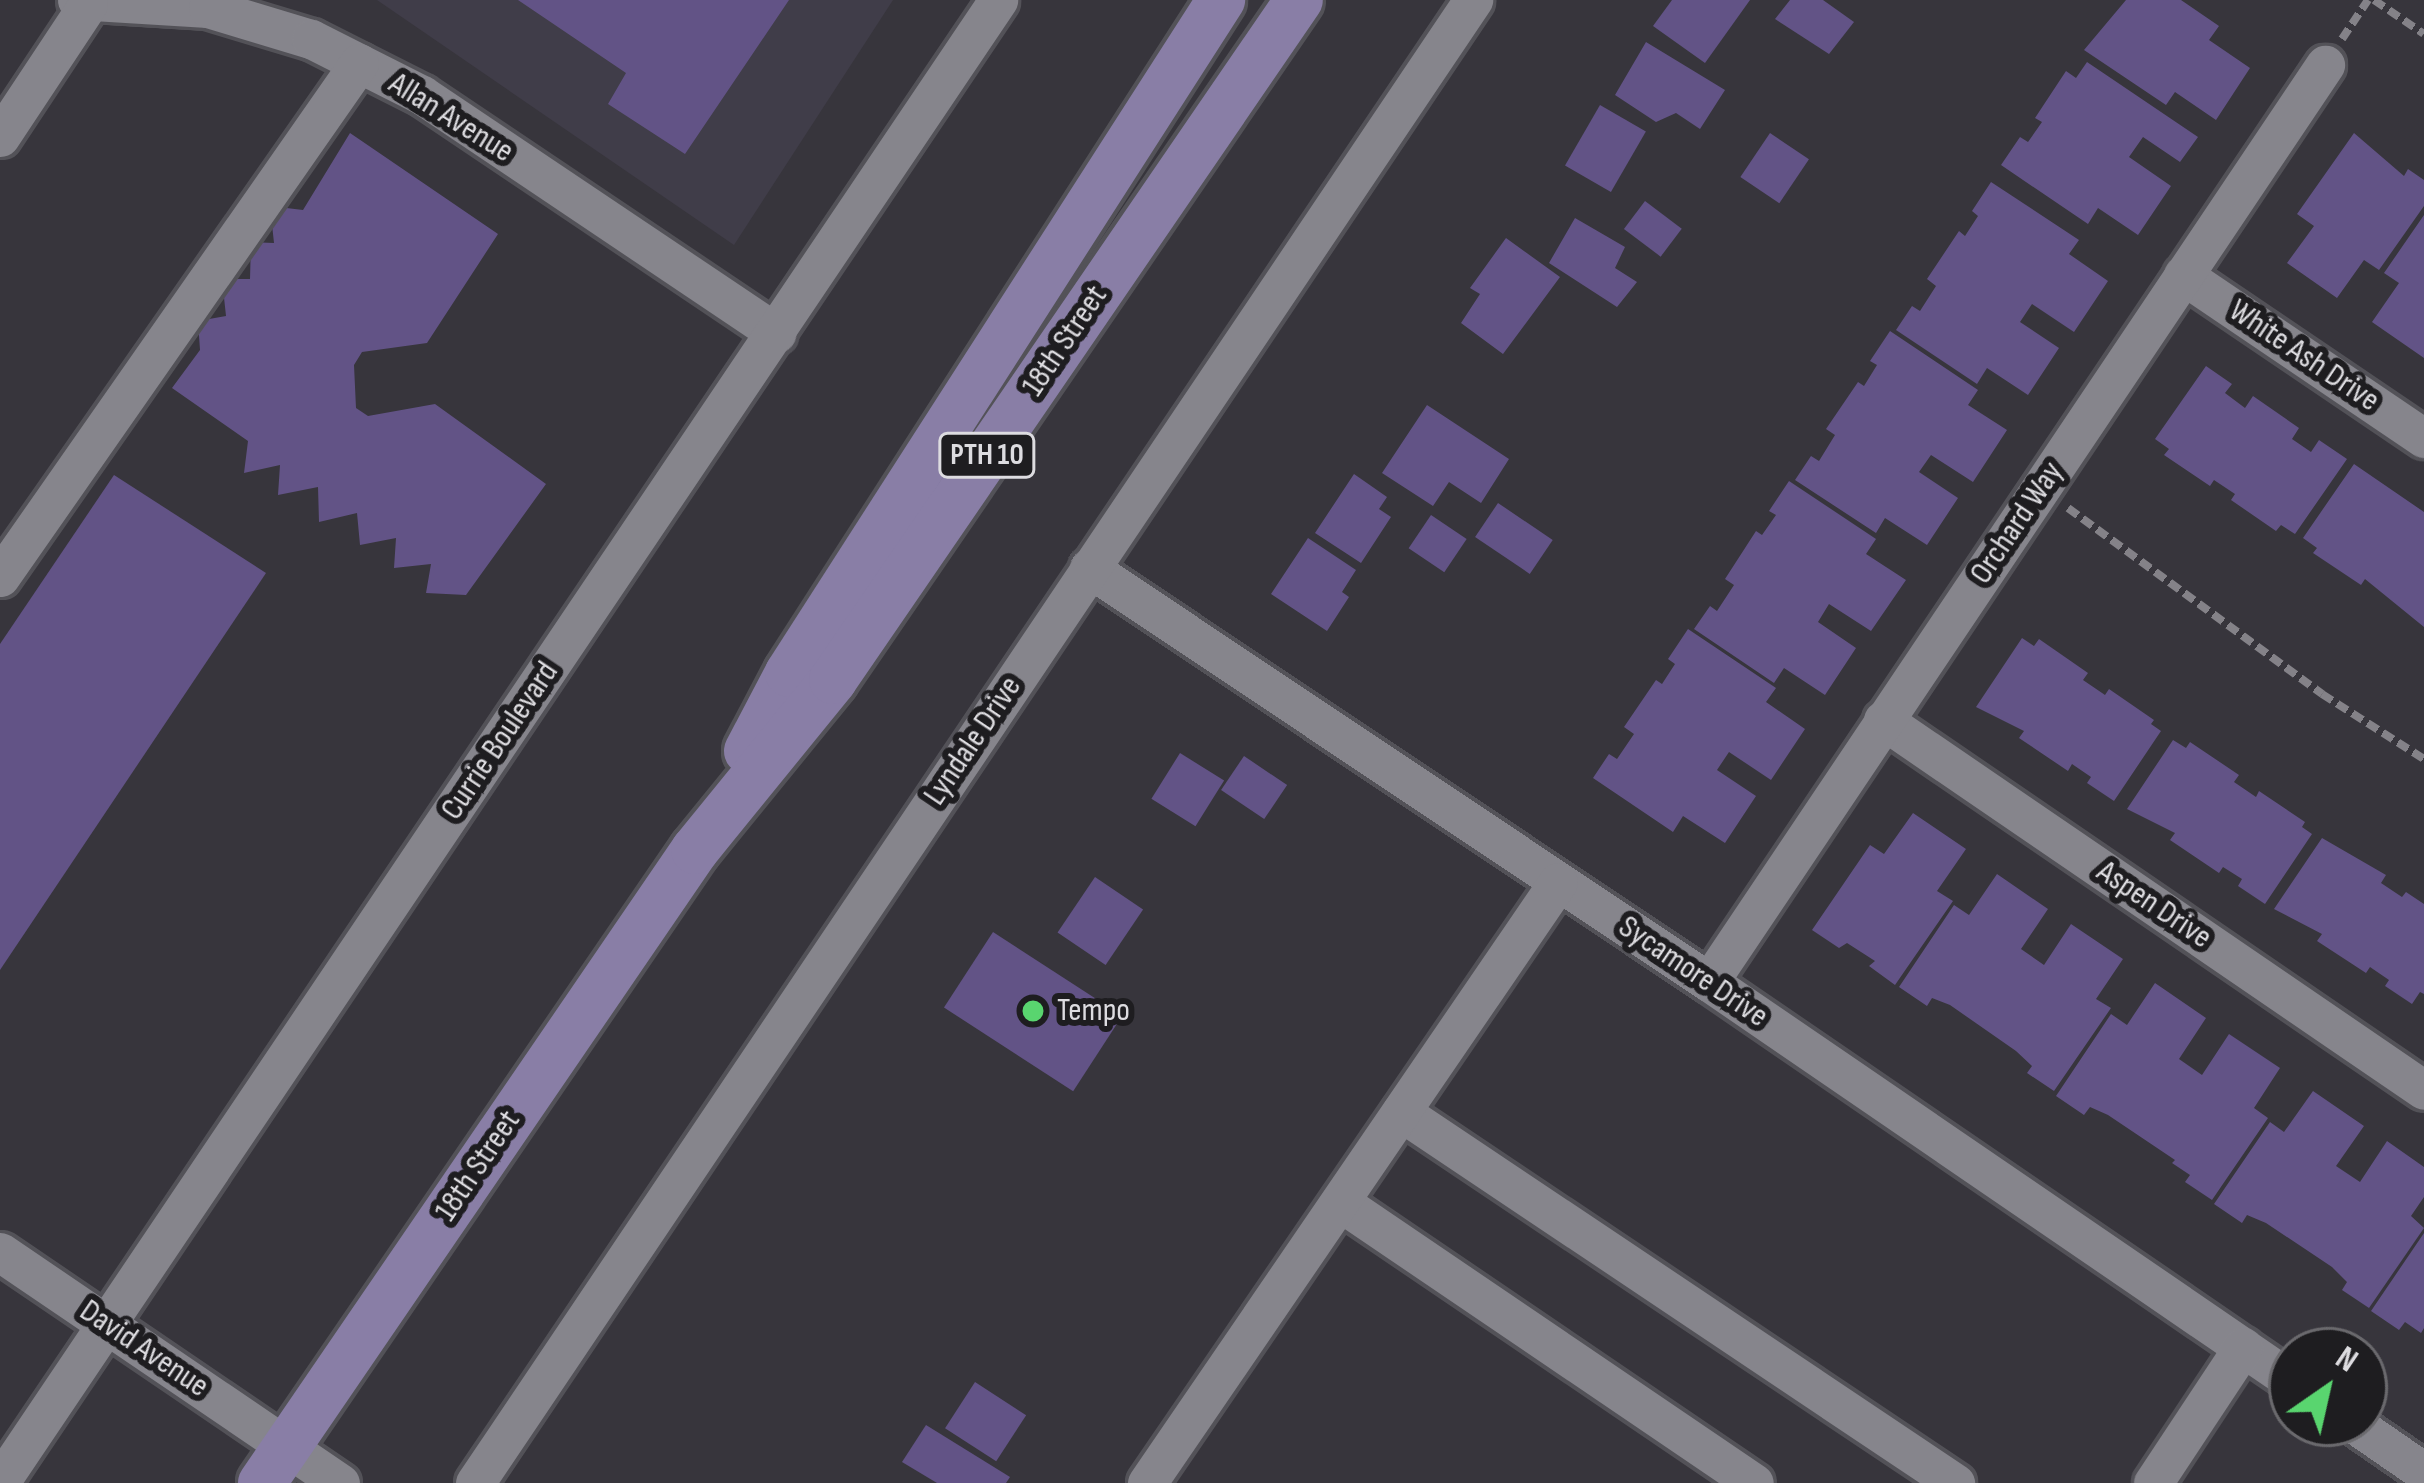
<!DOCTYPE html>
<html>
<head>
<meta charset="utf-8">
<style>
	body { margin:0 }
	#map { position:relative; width:2424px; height:1483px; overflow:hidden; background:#37353c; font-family:"Sofia Sans Condensed",sans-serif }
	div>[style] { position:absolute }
	.built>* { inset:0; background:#403d49 }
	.building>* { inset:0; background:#625386; transform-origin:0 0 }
	.path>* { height:8px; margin-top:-4px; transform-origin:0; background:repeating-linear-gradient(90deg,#848288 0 12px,transparent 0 18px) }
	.roads { filter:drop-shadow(3px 0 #535258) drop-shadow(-3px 0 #535258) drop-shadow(0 3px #535258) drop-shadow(0 -3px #535258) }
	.minor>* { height:39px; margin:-19.5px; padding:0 19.5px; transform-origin:19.5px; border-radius:19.5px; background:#86858c }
	.major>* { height:48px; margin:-24px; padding:0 24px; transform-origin:24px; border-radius:24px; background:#897ea6 }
	.dots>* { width:33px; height:33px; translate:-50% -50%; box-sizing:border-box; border:6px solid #1e1d20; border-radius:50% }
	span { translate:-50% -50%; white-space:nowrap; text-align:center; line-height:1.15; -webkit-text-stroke:12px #1e1d20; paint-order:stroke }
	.shield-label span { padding:3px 9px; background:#1e1d20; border:3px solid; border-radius:9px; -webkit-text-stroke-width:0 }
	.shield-label { font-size:30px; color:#dddce0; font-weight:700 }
	.street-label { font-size:33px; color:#dddce0 }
	.poi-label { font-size:33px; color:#dddce0 }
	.left { translate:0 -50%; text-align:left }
	.north { position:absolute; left:2268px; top:1327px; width:120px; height:120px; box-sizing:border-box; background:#1e1d20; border:3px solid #6a696d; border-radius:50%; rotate:34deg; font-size:33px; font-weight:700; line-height:48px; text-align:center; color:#dddce0 }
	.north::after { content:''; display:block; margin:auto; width:42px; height:54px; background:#59d56f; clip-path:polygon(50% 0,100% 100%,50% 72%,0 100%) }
</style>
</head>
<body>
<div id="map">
	<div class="built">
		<i style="clip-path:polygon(377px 0,893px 0,734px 245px)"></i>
	</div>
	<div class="building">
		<i style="clip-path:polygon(518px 0,789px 0,685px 154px,608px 104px,626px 73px)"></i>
		<i style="clip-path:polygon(1672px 0,1750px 0,1705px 63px,1653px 26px)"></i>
		<i style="clip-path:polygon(1790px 0,1823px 0,1854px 22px,1829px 54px,1775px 19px)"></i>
		<i style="clip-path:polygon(2126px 0,2181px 0,2219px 26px,2209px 40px,2250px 68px,2216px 120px,2175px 92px,2166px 105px,2084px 50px)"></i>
		<i style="clip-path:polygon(1646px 42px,1725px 90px,1700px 129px,1676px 113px,1656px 122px,1615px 95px)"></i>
		<i style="clip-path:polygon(2087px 62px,2198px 137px,2180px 162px,2143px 137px,2129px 157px,2171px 186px,2138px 235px,2098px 208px,2088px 224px,2001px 165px,2020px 137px,2028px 142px,2042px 122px,2035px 118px,2066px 71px,2076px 78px)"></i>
		<i style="left:1600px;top:105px;width:53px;height:70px;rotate:30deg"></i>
		<i style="clip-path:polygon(350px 133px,498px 234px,427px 343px,362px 352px,354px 365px,356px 408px,368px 416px,435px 404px,546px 484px,466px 595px,426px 593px,431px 564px,394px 568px,396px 538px,360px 545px,357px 513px,319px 522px,318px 487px,278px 495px,280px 465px,244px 473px,248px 441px,172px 388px,200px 350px,198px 321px,226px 316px,222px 279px,250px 279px,251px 242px,274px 243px,270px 206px,303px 210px)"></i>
		<i style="left:1770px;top:133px;width:47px;height:53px;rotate:34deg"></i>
		<i style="clip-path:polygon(2354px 133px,2404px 176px,2408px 169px,2424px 180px,2424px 206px,2379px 270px,2364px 260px,2337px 298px,2287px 263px,2314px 226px,2297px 214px)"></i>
		<i style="clip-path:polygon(1991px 182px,2079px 240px,2069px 254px,2108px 281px,2074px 332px,2032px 304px,2020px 322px,2059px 348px,2028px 395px,1987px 368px,1977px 384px,1896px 330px,1912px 306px,1920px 311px,1936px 286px,1927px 279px,1959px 231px,1965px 236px,1978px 216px,1972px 211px)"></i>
		<i style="left:1645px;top:201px;width:46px;height:35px;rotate:37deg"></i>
		<i style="clip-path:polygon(2424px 215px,2424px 358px,2372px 322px,2399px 283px,2384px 273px)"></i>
		<i style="clip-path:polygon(1575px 218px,1625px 247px,1615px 268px,1637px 282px,1617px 307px,1549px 263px)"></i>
		<i style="clip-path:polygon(1506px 238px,1560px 277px,1503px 354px,1461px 323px,1480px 294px,1470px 288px)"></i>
		<i style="clip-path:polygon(1890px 331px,1978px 390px,1968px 405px,2007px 430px,1973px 482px,1931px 455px,1919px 472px,1958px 498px,1927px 545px,1885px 518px,1876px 533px,1795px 480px,1811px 456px,1819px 461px,1835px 435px,1826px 429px,1858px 382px,1864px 386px,1877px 365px,1870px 361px)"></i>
		<i style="clip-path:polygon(2206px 366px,2232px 384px,2225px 393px,2245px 408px,2253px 396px,2299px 428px,2292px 439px,2311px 452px,2319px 440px,2347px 459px,2295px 534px,2281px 525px,2276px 531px,2231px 500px,2235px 494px,2214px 480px,2210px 486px,2164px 455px,2169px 449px,2155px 439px)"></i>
		<i style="clip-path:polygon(1427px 405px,1509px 459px,1481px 503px,1449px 482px,1433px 506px,1382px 473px)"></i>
		<i style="clip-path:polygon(2354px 464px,2424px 512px,2424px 627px,2365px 579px,2361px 585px,2313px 553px,2317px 548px,2303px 538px)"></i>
		<i style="clip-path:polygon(1354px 474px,1387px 497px,1379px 509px,1391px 517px,1361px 563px,1315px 533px)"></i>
		<i style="clip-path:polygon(114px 475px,266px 573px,0 970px,0 644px)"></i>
		<i style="clip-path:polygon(1789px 481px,1876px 539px,1866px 554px,1906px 580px,1871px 631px,1829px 604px,1818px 622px,1856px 648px,1825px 695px,1784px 668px,1774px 683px,1694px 629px,1710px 606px,1717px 611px,1734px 585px,1725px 579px,1756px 531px,1762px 535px,1776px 515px,1769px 511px)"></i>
		<i style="left:1498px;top:503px;width:66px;height:41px;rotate:34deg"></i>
		<i style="left:1431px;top:515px;width:43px;height:40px;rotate:34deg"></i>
		<i style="clip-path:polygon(1308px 538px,1356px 570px,1342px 592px,1349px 597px,1327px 631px,1271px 594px)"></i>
		<i style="clip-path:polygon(1688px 629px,1776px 688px,1766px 702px,1805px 729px,1771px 780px,1729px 752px,1717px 770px,1756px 796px,1725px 843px,1683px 816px,1673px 832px,1593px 778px,1609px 754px,1617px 759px,1634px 734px,1624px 727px,1656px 680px,1662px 684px,1675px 664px,1668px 659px)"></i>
		<i style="clip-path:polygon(2022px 638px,2034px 646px,2039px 639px,2088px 673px,2083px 680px,2105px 695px,2109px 689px,2154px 720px,2151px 724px,2161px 731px,2114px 801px,2087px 783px,2091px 777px,2072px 764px,2068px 771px,2019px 738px,2024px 731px,1976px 707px)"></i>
		<i style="clip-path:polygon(2173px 740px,2186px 748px,2190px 742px,2239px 775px,2234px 782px,2256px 797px,2259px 791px,2305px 822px,2302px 827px,2312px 834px,2265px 904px,2238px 886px,2242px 879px,2223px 867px,2219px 873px,2170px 840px,2175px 833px,2127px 809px)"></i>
		<i style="left:1180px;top:753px;width:52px;height:54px;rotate:32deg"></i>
		<i style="left:1244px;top:756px;width:52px;height:41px;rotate:34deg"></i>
		<i style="clip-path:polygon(1913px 813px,1966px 849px,1937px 891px,1953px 901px,1895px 985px,1869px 966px,1875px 961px,1847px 943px,1839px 948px,1812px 930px,1870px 845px,1884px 854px)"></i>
		<i style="clip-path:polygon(2322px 838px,2386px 875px,2381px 883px,2402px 897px,2406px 892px,2424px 904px,2424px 994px,2420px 992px,2412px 1004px,2385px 986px,2389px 980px,2370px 967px,2366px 973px,2317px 941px,2322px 934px,2274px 909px)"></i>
		<i style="clip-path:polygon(1997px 874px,2048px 909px,2021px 949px,2044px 965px,2071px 924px,2123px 959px,2096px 999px,2111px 1008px,2054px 1091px,2027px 1073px,2032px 1066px,2016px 1051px,1950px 1005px,1932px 998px,1927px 1006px,1899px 987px,1954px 905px,1969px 915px)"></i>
		<i style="left:1095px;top:877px;width:58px;height:67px;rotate:34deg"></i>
		<i style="left:993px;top:932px;width:154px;height:90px;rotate:33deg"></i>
		<i style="clip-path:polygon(2155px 983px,2206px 1018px,2179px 1059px,2202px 1075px,2229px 1034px,2280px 1068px,2254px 1108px,2268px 1118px,2212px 1200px,2185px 1182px,2190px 1175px,2172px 1163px,2175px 1160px,2108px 1115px,2090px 1107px,2084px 1115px,2056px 1096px,2111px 1014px,2127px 1025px)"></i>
		<i style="clip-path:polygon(2313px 1091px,2364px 1126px,2336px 1166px,2360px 1182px,2387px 1141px,2424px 1167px,2424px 1197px,2411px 1216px,2424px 1228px,2369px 1308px,2342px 1290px,2347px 1282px,2332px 1267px,2266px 1223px,2247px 1215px,2242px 1223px,2214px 1204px,2270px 1122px,2284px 1132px)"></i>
		<i style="clip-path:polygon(2424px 1233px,2424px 1328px,2421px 1333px,2405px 1322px,2399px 1330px,2371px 1311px)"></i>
		<i style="left:975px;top:1382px;width:61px;height:55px;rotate:33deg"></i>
		<i style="clip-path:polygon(926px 1425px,1010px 1477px,1006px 1483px,937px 1483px,902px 1462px)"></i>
	</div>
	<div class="path">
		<i style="left:2374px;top:0;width:60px;rotate:34.2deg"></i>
		<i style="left:2342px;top:39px;width:47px;rotate:-56.3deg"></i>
		<i style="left:2068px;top:508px;width:315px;rotate:36.2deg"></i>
		<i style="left:2322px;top:694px;width:121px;rotate:32.5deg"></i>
	</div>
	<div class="roads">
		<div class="minor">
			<i style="left:77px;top:0;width:131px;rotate:3.5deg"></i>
			<i style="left:208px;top:8px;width:108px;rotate:16.8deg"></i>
			<i style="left:311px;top:39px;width:124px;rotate:26.8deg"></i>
			<i style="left:422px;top:95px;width:427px;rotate:33.9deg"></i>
			<i style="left:0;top:137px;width:159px;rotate:-56.5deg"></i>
			<i style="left:2183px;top:275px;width:291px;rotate:34.1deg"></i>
			<i style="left:1089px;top:568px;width:746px;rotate:33.73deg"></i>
			<i style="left:1709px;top:982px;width:706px;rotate:34.39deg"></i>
			<i style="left:0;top:577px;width:627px;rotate:-55.07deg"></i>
			<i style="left:1883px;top:720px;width:655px;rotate:34.37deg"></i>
			<i style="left:1709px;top:982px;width:1105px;rotate:-56.11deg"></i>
			<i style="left:1401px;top:1112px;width:667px;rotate:33.81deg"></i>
			<i style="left:1340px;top:1202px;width:500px;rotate:34.17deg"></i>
			<i style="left:0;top:1252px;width:411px;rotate:34.2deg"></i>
			<i style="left:2353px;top:1423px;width:86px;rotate:34.6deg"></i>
			<i style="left:0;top:1482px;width:1787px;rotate:-56.04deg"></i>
			<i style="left:475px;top:1483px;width:1788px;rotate:-56.06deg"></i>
			<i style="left:1147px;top:1483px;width:728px;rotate:-55.63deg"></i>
			<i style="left:2153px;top:1483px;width:163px;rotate:-56.5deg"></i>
		</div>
		<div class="major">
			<i style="left:748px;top:751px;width:88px;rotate:-62.3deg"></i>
			<i style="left:789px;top:673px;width:800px;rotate:-57.3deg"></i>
			<i style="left:262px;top:1483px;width:767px;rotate:-55.63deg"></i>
			<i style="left:695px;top:850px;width:219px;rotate:-50.9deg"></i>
			<i style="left:833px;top:680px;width:824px;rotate:-55.58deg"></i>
		</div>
	</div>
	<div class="dots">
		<i style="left:1033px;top:1011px;background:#59d56f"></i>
	</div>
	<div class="shield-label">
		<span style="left:987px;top:455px">PTH 10</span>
	</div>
	<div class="street-label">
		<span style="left:451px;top:118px;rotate:32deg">Allan Avenue</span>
		<span style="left:1065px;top:341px;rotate:-56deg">18th Street</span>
		<span style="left:2304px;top:356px;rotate:34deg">White Ash Drive</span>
		<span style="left:2017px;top:523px;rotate:-56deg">Orchard Way</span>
		<span style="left:500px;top:741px;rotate:-56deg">Currie Boulevard</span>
		<span style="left:973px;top:741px;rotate:-56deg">Lyndale Drive</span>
		<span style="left:2154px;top:905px;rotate:34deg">Aspen Drive</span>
		<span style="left:1693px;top:972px;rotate:34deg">Sycamore Drive</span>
		<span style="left:478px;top:1166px;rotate:-56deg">18th Street</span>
		<span style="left:144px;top:1349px;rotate:34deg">David Avenue</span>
	</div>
	<div class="poi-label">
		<span class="left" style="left:1057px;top:1011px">Tempo</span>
	</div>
	<div class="north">N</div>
</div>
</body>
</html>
